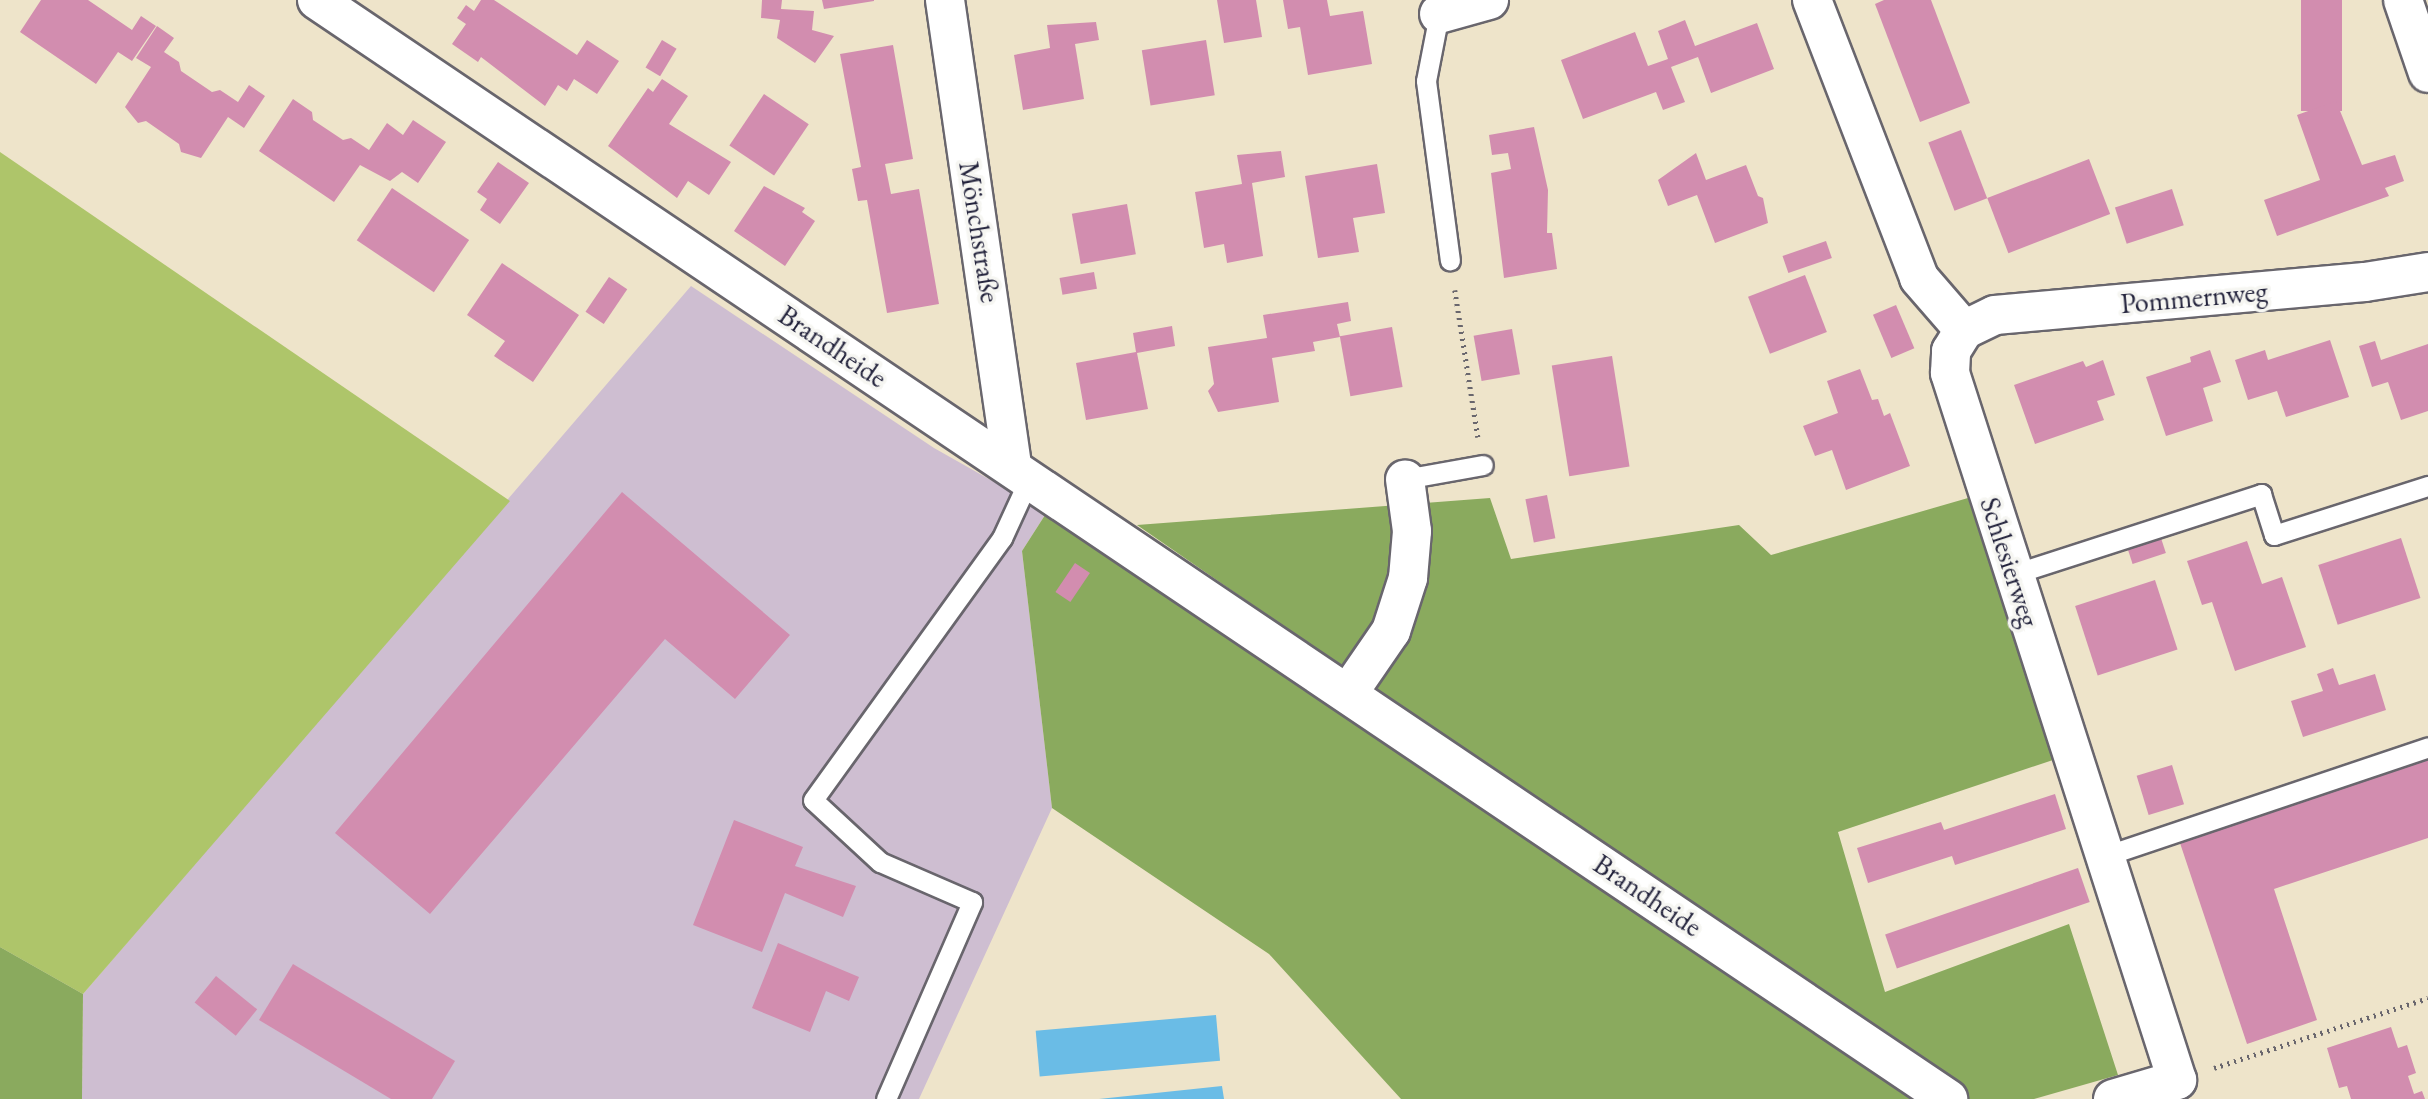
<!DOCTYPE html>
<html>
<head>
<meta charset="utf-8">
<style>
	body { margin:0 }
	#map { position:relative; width:2428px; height:1099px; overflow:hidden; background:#eee4ca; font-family:"EB Garamond",serif }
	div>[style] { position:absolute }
	.industrial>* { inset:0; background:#cebed1 }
	.green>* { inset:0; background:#aec56a }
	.forest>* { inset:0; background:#8aaa5e }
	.water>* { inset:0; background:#6abce6; transform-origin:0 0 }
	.building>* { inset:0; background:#d28daf; transform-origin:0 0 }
	.path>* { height:4.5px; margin-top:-2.25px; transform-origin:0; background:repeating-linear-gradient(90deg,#69666d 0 2px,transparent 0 7px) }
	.roads { filter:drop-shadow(2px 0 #69666d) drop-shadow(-2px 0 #69666d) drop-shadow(0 2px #69666d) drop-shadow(0 -2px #69666d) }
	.lane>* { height:19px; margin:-9.5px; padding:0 9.5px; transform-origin:9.5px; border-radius:9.5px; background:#fff }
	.street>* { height:38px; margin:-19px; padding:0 19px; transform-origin:19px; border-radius:19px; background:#fff }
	span { translate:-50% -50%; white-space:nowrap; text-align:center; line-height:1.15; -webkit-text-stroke:7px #f6f6f2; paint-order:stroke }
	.street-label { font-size:28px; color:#22223b }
</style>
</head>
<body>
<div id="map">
	<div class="industrial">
		<i style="clip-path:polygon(691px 286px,934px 448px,1047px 512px,1022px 551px,1052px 808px,919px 1099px,82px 1099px,83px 994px)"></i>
	</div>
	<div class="green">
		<i style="clip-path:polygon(0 152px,510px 501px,83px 994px,0 947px)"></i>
	</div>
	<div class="forest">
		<i style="clip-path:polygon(1490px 498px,1511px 559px,1739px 525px,1771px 555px,1968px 498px,2053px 760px,1838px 832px,1885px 992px,2069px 924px,2118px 1075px,2034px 1099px,1968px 1099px,1137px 525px)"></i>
		<i style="clip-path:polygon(1047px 512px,1915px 1099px,1401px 1099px,1269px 954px,1052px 808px,1022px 551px)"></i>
		<i style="clip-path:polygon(0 947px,83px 994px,82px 1099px,0 1099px)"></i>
	</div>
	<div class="water">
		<i style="left:1216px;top:1015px;width:46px;height:181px;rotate:85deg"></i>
		<i style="clip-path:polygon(1222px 1086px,1224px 1099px,1099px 1099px)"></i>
	</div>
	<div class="building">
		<i style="clip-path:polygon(41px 0,88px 0,132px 30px,141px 16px,156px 26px,132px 61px,118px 52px,96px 84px,20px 32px)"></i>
		<i style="clip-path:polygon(481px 0,494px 0,577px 55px,587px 40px,619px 61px,597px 94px,574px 79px,567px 91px,558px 85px,545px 106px,481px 57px,478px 62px,452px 44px,466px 24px,457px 18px,466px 5px,474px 11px)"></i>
		<i style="clip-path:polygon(762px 0,782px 0,781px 9px,814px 11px,812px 30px,834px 36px,815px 63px,777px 38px,780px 20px,761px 18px)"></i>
		<i style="clip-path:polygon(822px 0,874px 0,874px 1px,824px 9px)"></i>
		<i style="clip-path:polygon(1217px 0,1256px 0,1262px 37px,1224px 43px)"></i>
		<i style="clip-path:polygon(1283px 0,1327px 0,1330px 16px,1363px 11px,1372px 64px,1308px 75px,1300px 27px,1288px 29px)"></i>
		<i style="clip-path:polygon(1884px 0,1931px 0,1970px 103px,1920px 122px,1875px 4px)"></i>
		<i style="left:2301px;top:0;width:41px;height:111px"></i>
		<i style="clip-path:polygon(1685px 20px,1695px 46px,1757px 23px,1774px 69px,1711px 93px,1698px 57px,1671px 67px,1685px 102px,1663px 110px,1656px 92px,1583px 119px,1561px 60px,1635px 32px,1648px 66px,1668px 59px,1658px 31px)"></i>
		<i style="clip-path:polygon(1096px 22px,1099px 40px,1075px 44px,1084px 99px,1023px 110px,1014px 55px,1050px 48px,1047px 25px)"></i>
		<i style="clip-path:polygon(157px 26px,174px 38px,164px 52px,179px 62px,181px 71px,212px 92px,220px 90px,238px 102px,249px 85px,265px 96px,244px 128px,228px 117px,201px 158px,181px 152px,179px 144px,146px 121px,138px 123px,125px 107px,151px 67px,136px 58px)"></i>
		<i style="left:662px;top:40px;width:17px;height:32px;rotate:31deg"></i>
		<i style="left:1206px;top:40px;width:56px;height:65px;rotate:81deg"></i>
		<i style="clip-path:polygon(893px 45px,913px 159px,885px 164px,891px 194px,919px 189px,939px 304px,887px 313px,867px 200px,858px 201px,852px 169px,861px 167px,840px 54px)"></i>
		<i style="clip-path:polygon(662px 79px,688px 96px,669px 124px,731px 162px,709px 195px,688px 181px,677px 198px,608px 146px,648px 88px,653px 92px)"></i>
		<i style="left:764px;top:94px;width:54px;height:62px;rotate:34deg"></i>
		<i style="clip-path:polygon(293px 99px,312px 112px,313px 120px,343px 140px,351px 138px,369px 150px,387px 123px,403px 135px,413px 120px,446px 142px,418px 183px,402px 172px,390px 181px,360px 165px,334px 202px,259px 151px)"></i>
		<i style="clip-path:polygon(2336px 101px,2362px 165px,2395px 155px,2404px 181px,2385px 188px,2389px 196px,2277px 236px,2264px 200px,2320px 180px,2297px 115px)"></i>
		<i style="clip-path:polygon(1534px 127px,1548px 190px,1547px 233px,1552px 233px,1557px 269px,1504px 278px,1491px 173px,1511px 169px,1508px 153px,1492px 155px,1489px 135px)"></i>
		<i style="left:1961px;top:130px;width:73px;height:35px;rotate:69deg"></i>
		<i style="clip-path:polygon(1281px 151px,1285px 177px,1252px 183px,1263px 256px,1227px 263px,1224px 244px,1204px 248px,1195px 192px,1242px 184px,1237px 155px)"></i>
		<i style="clip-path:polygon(1696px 153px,1706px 180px,1746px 165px,1758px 196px,1763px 198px,1768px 223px,1715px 243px,1697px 195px,1668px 206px,1658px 180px)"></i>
		<i style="left:2089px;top:159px;width:59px;height:109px;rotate:69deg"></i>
		<i style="clip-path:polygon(498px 162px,529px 183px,500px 224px,480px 210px,487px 199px,477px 192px)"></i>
		<i style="clip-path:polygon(1377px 164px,1385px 213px,1353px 218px,1359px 252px,1318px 258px,1305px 176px)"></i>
		<i style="clip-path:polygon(764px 186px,805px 208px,802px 212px,815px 221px,785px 266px,734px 231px)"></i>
		<i style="left:392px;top:188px;width:93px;height:63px;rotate:34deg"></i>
		<i style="left:2172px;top:189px;width:38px;height:60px;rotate:72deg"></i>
		<i style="left:1127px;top:204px;width:51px;height:56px;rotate:80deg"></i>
		<i style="left:1826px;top:241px;width:18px;height:46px;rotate:71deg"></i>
		<i style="clip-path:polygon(502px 263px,579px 315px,533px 382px,494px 356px,505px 341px,467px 315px)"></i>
		<i style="left:1094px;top:272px;width:17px;height:35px;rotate:80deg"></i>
		<i style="left:1805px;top:275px;width:61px;height:61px;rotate:69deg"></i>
		<i style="left:609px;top:277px;width:22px;height:42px;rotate:34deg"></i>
		<i style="clip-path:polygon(1348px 302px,1351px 321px,1337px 324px,1340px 337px,1313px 342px,1315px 351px,1272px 358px,1279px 402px,1218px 412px,1208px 391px,1214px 384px,1208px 347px,1267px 338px,1263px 315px)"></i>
		<i style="left:1896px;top:305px;width:47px;height:25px;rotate:67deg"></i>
		<i style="clip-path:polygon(1172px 326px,1175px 346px,1137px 353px,1148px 409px,1086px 420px,1076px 363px,1136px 352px,1133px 333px)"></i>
		<i style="left:1392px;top:327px;width:61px;height:53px;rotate:80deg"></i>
		<i style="left:1512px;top:329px;width:46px;height:39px;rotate:80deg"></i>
		<i style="clip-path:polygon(2330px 340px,2349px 397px,2286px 417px,2277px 391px,2248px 400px,2235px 360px,2265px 350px,2268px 360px)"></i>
		<i style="clip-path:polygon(2375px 341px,2381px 360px,2428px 344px,2428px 411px,2401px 420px,2388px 382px,2372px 387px,2359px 346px)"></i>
		<i style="clip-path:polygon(2210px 350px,2221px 382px,2203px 388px,2213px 421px,2166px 436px,2146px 377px,2191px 362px,2190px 357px)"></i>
		<i style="left:1612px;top:356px;width:112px;height:61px;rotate:81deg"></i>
		<i style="clip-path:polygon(2103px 360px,2115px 395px,2097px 401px,2104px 420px,2035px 444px,2014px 385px,2083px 361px,2086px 367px)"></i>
		<i style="clip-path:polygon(1860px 369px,1872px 400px,1878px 399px,1884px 416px,1890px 413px,1910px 466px,1846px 490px,1832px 450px,1815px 456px,1803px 426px,1838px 413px,1827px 381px)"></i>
		<i style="clip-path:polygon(622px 492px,790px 635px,735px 699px,665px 639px,430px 914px,335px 833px)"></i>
		<i style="left:1547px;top:495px;width:44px;height:22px;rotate:79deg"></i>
		<i style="left:2160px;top:535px;width:19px;height:35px;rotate:72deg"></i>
		<i style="left:2401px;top:538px;width:63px;height:87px;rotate:72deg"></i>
		<i style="clip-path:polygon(2247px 541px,2262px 584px,2282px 577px,2306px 647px,2235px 671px,2212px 602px,2202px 605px,2187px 561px)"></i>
		<i style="left:1075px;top:563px;width:18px;height:35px;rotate:34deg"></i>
		<i style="left:2155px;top:580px;width:73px;height:84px;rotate:72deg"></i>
		<i style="clip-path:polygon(2333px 668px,2339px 685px,2375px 674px,2386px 710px,2303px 737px,2291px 701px,2323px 691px,2317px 674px)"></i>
		<i style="clip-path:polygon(2428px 760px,2428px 838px,2274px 889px,2317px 1020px,2247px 1044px,2180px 843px)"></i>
		<i style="left:2172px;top:765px;width:41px;height:37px;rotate:73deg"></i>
		<i style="clip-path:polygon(2055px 794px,2066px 829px,1955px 865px,1952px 856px,1868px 883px,1857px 848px,1941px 822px,1944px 830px)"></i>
		<i style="clip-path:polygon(734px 820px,803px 847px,795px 866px,856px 886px,843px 917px,785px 893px,762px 952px,693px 925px)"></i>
		<i style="left:2078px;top:868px;width:36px;height:204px;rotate:71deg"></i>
		<i style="clip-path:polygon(778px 943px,859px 977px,849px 1001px,826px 991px,810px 1032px,752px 1008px)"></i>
		<i style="clip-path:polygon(293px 964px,455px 1061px,432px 1099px,391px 1099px,259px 1020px)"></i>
		<i style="left:216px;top:976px;width:53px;height:34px;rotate:39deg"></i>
		<i style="clip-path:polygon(2391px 1027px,2398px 1048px,2407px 1045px,2416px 1073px,2408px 1076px,2414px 1094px,2422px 1091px,2425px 1099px,2351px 1099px,2347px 1086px,2339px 1088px,2327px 1048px)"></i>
	</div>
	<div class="path">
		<i style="left:1455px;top:290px;width:149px;rotate:81.1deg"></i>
		<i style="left:2214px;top:1068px;width:225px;rotate:-18.1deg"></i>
	</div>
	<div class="roads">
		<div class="lane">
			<i style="left:1439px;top:14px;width:68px;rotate:101deg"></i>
			<i style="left:1426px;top:81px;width:181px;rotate:82.4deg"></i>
			<i style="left:1405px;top:479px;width:79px;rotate:-10.2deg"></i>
			<i style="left:2014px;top:574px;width:260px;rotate:-17.9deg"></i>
			<i style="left:2261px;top:494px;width:43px;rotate:72.4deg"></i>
			<i style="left:2274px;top:535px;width:162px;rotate:-17.7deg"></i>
			<i style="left:2105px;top:856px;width:341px;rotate:-18.6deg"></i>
			<i style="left:886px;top:1099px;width:215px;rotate:-66.4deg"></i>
			<i style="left:972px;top:902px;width:100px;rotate:-156.5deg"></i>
			<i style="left:880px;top:862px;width:91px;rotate:-137.2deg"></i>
			<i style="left:813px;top:800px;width:323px;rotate:-54.2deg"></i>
			<i style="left:1002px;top:538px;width:67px;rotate:-65.3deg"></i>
		</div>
		<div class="street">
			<i style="left:317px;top:0;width:1967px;rotate:33.97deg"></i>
			<i style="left:945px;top:0;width:470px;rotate:81.8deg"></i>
			<i style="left:1812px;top:0;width:298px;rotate:68.9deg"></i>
			<i style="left:1919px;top:278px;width:69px;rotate:49.1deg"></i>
			<i style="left:2403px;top:0;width:77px;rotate:71.1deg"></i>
			<i style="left:1439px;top:14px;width:52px;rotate:-15.6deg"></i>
			<i style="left:1349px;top:692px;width:74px;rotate:-55.5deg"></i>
			<i style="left:1391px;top:631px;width:56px;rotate:-72.2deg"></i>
			<i style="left:1408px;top:578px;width:47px;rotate:-85.1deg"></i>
			<i style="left:1412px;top:531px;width:52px;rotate:-97.7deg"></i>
			<i style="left:2113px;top:1099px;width:67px;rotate:-16.5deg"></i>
			<i style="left:2177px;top:1080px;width:743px;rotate:-107.8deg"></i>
			<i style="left:1950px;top:373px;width:22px;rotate:-87deg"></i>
			<i style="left:1951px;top:351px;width:25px;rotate:-58deg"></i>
			<i style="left:1964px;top:330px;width:34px;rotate:-26deg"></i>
			<i style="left:1995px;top:315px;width:371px;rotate:-5.1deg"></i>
			<i style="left:2365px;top:282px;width:64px;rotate:-9deg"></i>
		</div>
	</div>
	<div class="street-label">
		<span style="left:980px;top:232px;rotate:81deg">Mönchstraße</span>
		<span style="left:2194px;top:297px;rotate:-5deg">Pommernweg</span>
		<span style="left:833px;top:346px;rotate:34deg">Brandheide</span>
		<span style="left:2010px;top:562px;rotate:72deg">Schlesierweg</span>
		<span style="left:1648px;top:895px;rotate:34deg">Brandheide</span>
	</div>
</div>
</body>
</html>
